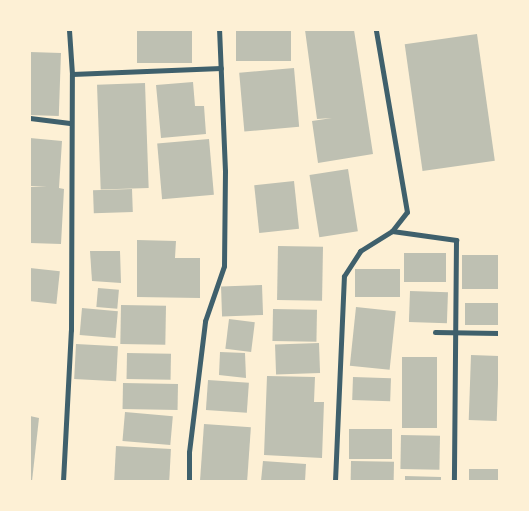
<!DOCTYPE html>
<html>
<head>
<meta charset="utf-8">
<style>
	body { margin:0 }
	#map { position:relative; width:529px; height:511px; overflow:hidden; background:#fdf0d5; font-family:Inter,sans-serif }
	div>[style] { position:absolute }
	.building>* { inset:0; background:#bec0b2; transform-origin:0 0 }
	.minor>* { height:5px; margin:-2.5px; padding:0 2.5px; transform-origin:2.5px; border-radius:2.5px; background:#3f606c }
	span { translate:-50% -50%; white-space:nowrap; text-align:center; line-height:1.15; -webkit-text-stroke:5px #fdf0d5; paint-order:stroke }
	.frame { position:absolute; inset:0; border:31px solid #fdf0d5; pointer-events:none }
</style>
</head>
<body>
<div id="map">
	<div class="building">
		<i style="left:137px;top:30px;width:55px;height:33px"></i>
		<i style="left:236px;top:30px;width:55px;height:31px"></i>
		<i style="clip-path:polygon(305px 30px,354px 30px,373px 154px,318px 163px,312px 121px,332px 118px,317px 119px)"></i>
		<i style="left:477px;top:34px;width:128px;height:73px;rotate:82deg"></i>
		<i style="left:30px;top:52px;width:31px;height:63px;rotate:2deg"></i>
		<i style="left:294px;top:68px;width:59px;height:55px;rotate:85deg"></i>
		<i style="clip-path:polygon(193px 82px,195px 106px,204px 106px,206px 134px,161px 138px,156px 85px)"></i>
		<i style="left:145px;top:83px;width:105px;height:48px;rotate:88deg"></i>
		<i style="clip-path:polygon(30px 138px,62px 141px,59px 188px,64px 189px,61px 244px,30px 243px,30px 187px,47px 187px,30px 186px)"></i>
		<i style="left:209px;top:139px;width:56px;height:52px;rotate:85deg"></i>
		<i style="left:348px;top:169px;width:63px;height:39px;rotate:81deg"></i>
		<i style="left:294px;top:181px;width:48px;height:40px;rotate:84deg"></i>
		<i style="left:132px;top:189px;width:23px;height:39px;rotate:88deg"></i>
		<i style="clip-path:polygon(137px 240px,176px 241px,175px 258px,200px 258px,200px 298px,137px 297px)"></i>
		<i style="left:278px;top:246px;width:45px;height:54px;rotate:1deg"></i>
		<i style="clip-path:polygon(90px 251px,120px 251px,121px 283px,92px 281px)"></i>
		<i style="left:404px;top:253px;width:42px;height:29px"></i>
		<i style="left:499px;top:255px;width:34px;height:37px;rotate:90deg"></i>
		<i style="left:30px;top:268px;width:30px;height:33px;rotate:6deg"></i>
		<i style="left:355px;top:269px;width:45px;height:28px"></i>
		<i style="left:262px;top:285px;width:30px;height:41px;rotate:88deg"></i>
		<i style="left:98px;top:288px;width:21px;height:19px;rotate:5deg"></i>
		<i style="left:410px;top:291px;width:38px;height:31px;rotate:2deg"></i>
		<i style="left:465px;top:303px;width:34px;height:22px"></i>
		<i style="left:121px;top:305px;width:45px;height:39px;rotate:1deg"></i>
		<i style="left:356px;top:307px;width:40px;height:59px;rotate:6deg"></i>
		<i style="left:82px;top:308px;width:36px;height:27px;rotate:5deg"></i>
		<i style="left:273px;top:309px;width:44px;height:32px;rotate:1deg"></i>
		<i style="left:229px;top:319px;width:26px;height:30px;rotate:7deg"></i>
		<i style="left:319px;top:343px;width:30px;height:44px;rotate:88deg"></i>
		<i style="left:76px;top:344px;width:42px;height:35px;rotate:3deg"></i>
		<i style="clip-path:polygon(220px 352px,245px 353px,246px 378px,219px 375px)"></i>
		<i style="left:127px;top:353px;width:44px;height:26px;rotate:1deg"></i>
		<i style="left:471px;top:355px;width:28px;height:65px;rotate:2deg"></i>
		<i style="left:402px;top:357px;width:35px;height:71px"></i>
		<i style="clip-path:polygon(267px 376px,315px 377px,314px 402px,324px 402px,322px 458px,264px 455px)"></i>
		<i style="left:353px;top:377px;width:38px;height:23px;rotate:2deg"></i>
		<i style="left:208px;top:380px;width:41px;height:30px;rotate:4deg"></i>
		<i style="left:123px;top:383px;width:55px;height:26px;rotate:1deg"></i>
		<i style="left:125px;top:412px;width:48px;height:29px;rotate:5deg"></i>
		<i style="clip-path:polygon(30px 416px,39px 418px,32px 481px,30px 481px)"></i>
		<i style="left:204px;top:424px;width:47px;height:57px;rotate:4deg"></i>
		<i style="left:392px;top:429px;width:30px;height:43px;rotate:90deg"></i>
		<i style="left:401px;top:435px;width:39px;height:34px;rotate:1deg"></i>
		<i style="left:116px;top:446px;width:55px;height:35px;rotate:3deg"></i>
		<i style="clip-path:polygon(263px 461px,306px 464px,305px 481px,261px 481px)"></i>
		<i style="left:351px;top:461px;width:43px;height:20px;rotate:1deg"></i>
		<i style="left:469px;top:469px;width:30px;height:12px"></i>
		<i style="clip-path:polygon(405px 476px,441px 477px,441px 481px,405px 481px)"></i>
	</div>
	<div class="minor">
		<i style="left:72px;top:74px;width:149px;rotate:-2.3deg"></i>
		<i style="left:30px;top:118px;width:40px;rotate:7.1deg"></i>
		<i style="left:392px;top:231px;width:65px;rotate:8deg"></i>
		<i style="left:456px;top:240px;width:241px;rotate:90.5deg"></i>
		<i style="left:435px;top:332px;width:64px;rotate:0.9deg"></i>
		<i style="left:63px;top:481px;width:151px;rotate:-87deg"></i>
		<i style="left:71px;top:330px;width:256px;rotate:-89.8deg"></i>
		<i style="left:72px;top:74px;width:44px;rotate:-93.9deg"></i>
		<i style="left:189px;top:481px;width:29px;rotate:-90deg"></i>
		<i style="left:189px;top:452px;width:132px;rotate:-83deg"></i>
		<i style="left:205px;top:321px;width:58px;rotate:-70.9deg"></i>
		<i style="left:224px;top:266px;width:95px;rotate:-89.4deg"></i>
		<i style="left:225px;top:171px;width:141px;rotate:-92.4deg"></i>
		<i style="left:335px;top:481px;width:205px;rotate:-87.5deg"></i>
		<i style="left:344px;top:276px;width:30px;rotate:-57deg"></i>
		<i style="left:360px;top:251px;width:38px;rotate:-32deg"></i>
		<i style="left:392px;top:231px;width:24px;rotate:-52deg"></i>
		<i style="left:407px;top:212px;width:185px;rotate:-99.7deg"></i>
	</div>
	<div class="frame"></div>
</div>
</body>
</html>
